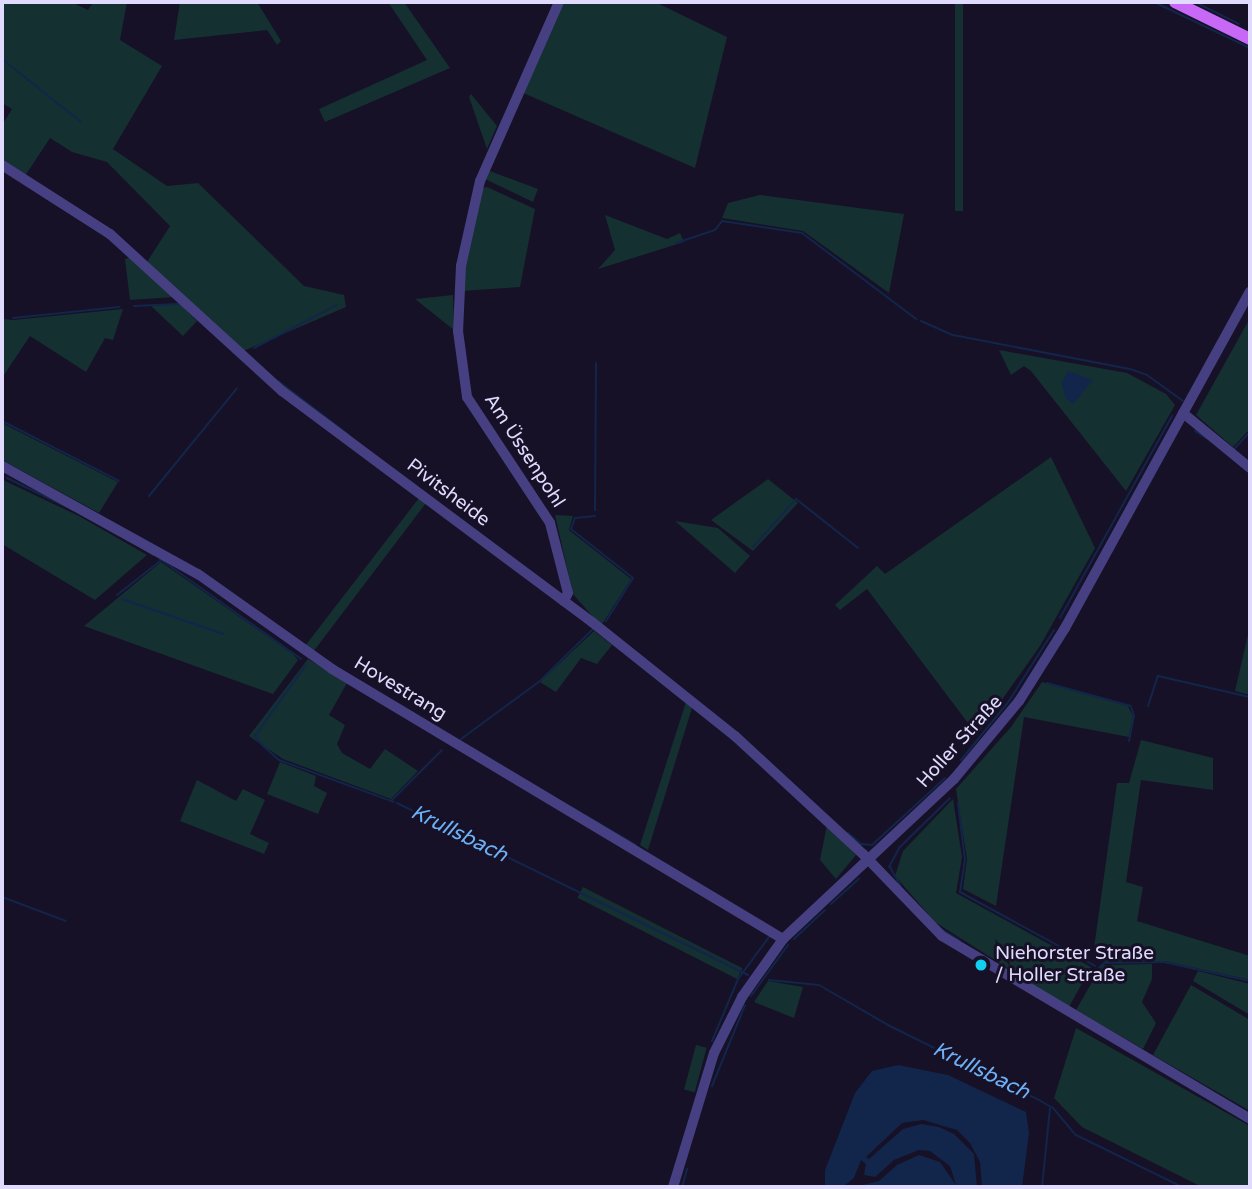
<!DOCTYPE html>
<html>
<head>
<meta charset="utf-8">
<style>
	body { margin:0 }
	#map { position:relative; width:1252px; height:1189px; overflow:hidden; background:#161127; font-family:"Varela Round",sans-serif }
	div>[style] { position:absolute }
	.green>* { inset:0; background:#153031; transform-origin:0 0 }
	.water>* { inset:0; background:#12254a }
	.stream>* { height:2px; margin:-1px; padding:0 1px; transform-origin:1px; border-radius:1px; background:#12254a }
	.minor>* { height:10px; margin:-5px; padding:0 5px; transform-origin:5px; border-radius:5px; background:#464083 }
	.major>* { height:12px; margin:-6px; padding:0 6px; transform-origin:6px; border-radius:6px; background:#c868f6 }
	.dots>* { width:19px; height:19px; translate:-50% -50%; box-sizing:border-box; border:4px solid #161127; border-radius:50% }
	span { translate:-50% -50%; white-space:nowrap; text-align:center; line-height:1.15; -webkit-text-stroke:6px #161127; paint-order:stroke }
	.street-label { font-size:19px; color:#e0dafd }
	.poi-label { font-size:19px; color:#e0dafd }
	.left { translate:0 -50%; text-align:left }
	.water-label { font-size:21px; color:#6eb0f6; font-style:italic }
	.frame { position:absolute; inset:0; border:4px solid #e0dafd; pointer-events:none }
</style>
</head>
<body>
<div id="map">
	<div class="green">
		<i style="clip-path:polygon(2px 2px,71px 2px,88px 10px,93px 2px,127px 2px,120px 40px,162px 66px,113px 149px,167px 186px,198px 183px,304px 286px,344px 295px,346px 307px,241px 352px,147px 262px,170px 226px,107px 162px,72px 152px,50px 138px,25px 176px,2px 160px,2px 125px,12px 109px,2px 103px)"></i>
		<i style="clip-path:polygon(180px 2px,257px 2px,281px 41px,277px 45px,267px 30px,174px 40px)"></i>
		<i style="clip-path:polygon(388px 2px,404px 2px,450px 68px,325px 122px,319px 109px,427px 60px)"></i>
		<i style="clip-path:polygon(561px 2px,655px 2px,727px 37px,695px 168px,521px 92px)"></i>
		<i style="left:955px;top:2px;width:8px;height:209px"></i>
		<i style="clip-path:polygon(471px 94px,497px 126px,487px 149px,469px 97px)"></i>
		<i style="clip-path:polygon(487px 170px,538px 189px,533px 202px,485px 179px)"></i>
		<i style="clip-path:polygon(487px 187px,535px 209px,520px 287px,461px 291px,467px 248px,483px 188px)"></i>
		<i style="clip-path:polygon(760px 195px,904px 214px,889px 293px,803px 231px,722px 218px,728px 203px)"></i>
		<i style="clip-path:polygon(605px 215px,667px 239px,680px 233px,684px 242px,598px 269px,615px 250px)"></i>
		<i style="clip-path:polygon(132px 257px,174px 297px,130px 300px,125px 259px)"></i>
		<i style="clip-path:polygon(453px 295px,454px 330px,415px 299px)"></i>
		<i style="clip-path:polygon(180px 304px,197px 321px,183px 336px,151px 306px)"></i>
		<i style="clip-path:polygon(123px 309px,113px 340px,105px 338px,86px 372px,30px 336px,2px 378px,2px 313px,4px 319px,13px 320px)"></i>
		<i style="clip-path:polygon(1250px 318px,1250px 429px,1233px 447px,1196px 415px)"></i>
		<i style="clip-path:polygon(999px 350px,1127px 373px,1166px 394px,1175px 405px,1126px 491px,1031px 371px,1024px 366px,1011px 375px)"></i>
		<i style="clip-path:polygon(2px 423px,118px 482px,99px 513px,2px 460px)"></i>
		<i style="clip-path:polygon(1051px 457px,1095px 548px,1040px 646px,977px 735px,867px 589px,840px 610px,835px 605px,877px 566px,885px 574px)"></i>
		<i style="clip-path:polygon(768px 479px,798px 503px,753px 551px,711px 520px)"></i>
		<i style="clip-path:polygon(3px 480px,79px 516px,147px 555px,95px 600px,2px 544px)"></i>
		<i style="clip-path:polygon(419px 498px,426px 503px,313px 652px,305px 646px)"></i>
		<i style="clip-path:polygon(555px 515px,573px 516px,569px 530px,631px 579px,601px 626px,573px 594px)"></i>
		<i style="clip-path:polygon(675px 521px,718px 528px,750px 556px,735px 573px)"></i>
		<i style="clip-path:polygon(161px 562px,293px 654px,298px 660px,273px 694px,84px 626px)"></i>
		<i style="clip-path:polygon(1250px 626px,1250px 695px,1235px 691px)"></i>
		<i style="clip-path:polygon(594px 631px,612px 645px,597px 664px,581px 658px,556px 692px,540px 682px)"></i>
		<i style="clip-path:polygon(308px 659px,347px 683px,329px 715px,345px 725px,337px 744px,342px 753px,370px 769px,385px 749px,418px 771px,391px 799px,283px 759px,249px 736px)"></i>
		<i style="clip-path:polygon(1042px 682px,1128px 706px,1133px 716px,1129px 737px,1024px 717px,996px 906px,963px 889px,967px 859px,956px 789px,1011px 727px)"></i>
		<i style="clip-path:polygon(686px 702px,692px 708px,648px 850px,640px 845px)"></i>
		<i style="clip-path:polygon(1141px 740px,1213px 758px,1213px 790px,1141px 780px,1126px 882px,1143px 887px,1137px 921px,1250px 956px,1250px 980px,1164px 961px,1104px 962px,1106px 950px,1094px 948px,1117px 783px,1129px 783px)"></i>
		<i style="clip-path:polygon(280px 762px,316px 776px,314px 786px,327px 793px,318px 814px,267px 794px)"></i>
		<i style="clip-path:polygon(197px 780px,236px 801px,243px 789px,265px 800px,250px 834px,269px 843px,264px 854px,180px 821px)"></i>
		<i style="clip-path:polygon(953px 799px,962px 857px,956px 893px,1091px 967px,1069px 1007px,935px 922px,895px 876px,903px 851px)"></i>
		<i style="clip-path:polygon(827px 825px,856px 855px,836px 879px,820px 860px)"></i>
		<i style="left:583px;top:887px;width:179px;height:12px;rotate:27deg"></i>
		<i style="clip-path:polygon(1152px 964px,1152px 979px,1142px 1002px,1156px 1023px,1143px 1049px,1076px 1010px,1102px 965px)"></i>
		<i style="clip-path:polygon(1198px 971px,1250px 984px,1250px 1015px,1193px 981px)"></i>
		<i style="clip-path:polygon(768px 981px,803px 987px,794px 1018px,754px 1002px)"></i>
		<i style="clip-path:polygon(1191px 985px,1250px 1020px,1250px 1111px,1153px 1055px)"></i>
		<i style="clip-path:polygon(1076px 1028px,1250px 1126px,1250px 1187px,1202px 1187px,1082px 1127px,1054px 1098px)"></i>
		<i style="left:696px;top:1045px;width:11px;height:46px;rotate:15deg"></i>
	</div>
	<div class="water">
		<i style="clip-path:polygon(1068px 371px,1093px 380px,1073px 404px,1065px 397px,1062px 383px)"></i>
		<i style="clip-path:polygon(898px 1065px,948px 1075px,1026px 1112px,1029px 1133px,1022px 1187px,982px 1187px,980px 1162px,970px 1143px,957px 1130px,923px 1120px,902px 1123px,866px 1157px,869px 1159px,903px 1129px,921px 1124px,939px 1127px,954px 1134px,974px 1154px,977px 1187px,854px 1187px,879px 1181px,897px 1165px,919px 1155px,940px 1162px,956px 1185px,950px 1166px,930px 1151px,919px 1150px,894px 1160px,875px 1177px,864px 1175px,866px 1164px,861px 1160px,854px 1178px,843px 1187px,825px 1187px,825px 1170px,855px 1093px,872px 1071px)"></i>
	</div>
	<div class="stream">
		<i style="left:1154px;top:2px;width:106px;rotate:25.6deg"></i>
		<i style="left:1195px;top:2px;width:49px;rotate:26.6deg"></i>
		<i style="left:2px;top:59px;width:101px;rotate:38.6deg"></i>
		<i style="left:676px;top:243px;width:41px;rotate:-18.4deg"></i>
		<i style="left:715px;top:230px;width:11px;rotate:-52deg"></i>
		<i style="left:722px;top:221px;width:81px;rotate:8.5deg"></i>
		<i style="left:802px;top:233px;width:143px;rotate:37deg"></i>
		<i style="left:134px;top:306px;width:44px;rotate:-2.6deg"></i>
		<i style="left:13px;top:318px;width:107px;rotate:-5.9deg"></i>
		<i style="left:921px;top:321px;width:35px;rotate:24deg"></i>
		<i style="left:953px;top:335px;width:180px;rotate:10.9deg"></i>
		<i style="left:1130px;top:369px;width:18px;rotate:19deg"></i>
		<i style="left:1147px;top:375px;width:44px;rotate:35.8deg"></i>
		<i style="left:254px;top:348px;width:93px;rotate:-27.4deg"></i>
		<i style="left:278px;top:381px;width:89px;rotate:37.3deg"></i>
		<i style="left:2px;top:421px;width:131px;rotate:27.1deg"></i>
		<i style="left:1195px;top:431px;width:13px;rotate:32deg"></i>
		<i style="left:1234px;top:449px;width:23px;rotate:-47deg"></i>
		<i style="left:7px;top:478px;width:73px;rotate:25.9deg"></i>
		<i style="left:149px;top:496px;width:139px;rotate:-50.8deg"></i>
		<i style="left:595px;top:510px;width:147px;rotate:-89.6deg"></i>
		<i style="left:595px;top:516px;width:20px;rotate:174deg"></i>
		<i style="left:575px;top:518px;width:12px;rotate:110deg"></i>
		<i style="left:571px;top:529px;width:79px;rotate:38.3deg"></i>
		<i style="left:633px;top:578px;width:51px;rotate:122.1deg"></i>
		<i style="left:753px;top:547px;width:64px;rotate:-48.1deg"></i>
		<i style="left:796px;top:499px;width:79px;rotate:38.3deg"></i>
		<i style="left:142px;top:548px;width:13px;rotate:32deg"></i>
		<i style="left:160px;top:559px;width:173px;rotate:35.3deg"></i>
		<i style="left:117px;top:595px;width:55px;rotate:-38.3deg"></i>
		<i style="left:122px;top:599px;width:107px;rotate:19.1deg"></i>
		<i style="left:1060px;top:618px;width:231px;rotate:-61deg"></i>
		<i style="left:306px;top:665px;width:87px;rotate:125.7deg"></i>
		<i style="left:255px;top:736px;width:9px;rotate:54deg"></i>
		<i style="left:260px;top:743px;width:25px;rotate:42deg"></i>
		<i style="left:279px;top:760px;width:122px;rotate:20.1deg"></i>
		<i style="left:1047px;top:683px;width:87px;rotate:15.3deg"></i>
		<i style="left:1148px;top:706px;width:32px;rotate:-72deg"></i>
		<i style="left:1158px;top:676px;width:94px;rotate:12.9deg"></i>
		<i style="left:461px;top:739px;width:98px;rotate:-36.3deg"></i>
		<i style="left:540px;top:681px;width:74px;rotate:-44.5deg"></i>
		<i style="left:1129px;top:741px;width:25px;rotate:-79deg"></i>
		<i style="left:1134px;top:716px;width:9px;rotate:-108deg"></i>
		<i style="left:961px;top:760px;width:76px;rotate:-50.9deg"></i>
		<i style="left:1009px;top:701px;width:84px;rotate:-57.6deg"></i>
		<i style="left:391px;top:801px;width:72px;rotate:-45deg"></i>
		<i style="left:397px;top:803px;width:391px;rotate:26.1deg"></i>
		<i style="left:564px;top:803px;width:83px;rotate:30.3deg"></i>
		<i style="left:958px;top:803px;width:57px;rotate:83deg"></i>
		<i style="left:965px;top:860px;width:32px;rotate:99deg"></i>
		<i style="left:960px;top:892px;width:154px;rotate:28.7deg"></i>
		<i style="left:848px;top:833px;width:17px;rotate:40deg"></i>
		<i style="left:861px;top:844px;width:11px;rotate:5deg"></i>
		<i style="left:872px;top:845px;width:99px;rotate:-42.5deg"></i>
		<i style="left:889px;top:867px;width:21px;rotate:-62deg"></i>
		<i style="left:899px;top:848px;width:71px;rotate:-44.4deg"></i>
		<i style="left:890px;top:867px;width:23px;rotate:61deg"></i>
		<i style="left:2px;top:897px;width:68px;rotate:20.6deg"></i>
		<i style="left:831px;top:904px;width:38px;rotate:-42deg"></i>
		<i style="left:941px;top:929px;width:22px;rotate:32deg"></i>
		<i style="left:794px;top:939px;width:42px;rotate:-43.1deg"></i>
		<i style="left:1099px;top:968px;width:7px;rotate:-45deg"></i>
		<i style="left:1104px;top:963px;width:60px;rotate:-1deg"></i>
		<i style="left:1164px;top:962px;width:88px;rotate:12.5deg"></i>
		<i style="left:769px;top:980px;width:50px;rotate:5.7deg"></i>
		<i style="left:819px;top:985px;width:80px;rotate:30.1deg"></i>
		<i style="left:888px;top:1025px;width:169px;rotate:26.4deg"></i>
		<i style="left:1039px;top:1100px;width:16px;rotate:30deg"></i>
		<i style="left:1053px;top:1108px;width:35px;rotate:50deg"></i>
		<i style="left:1076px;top:1135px;width:118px;rotate:26.1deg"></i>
		<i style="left:751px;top:996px;width:63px;rotate:-54deg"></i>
		<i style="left:712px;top:1041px;width:67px;rotate:-67.2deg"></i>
		<i style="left:738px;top:979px;width:52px;rotate:-53.6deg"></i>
		<i style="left:712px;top:1086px;width:87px;rotate:-67.8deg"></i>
		<i style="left:682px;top:1187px;width:19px;rotate:-74deg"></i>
		<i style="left:1042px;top:1187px;width:79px;rotate:-84.2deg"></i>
	</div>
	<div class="minor">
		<i style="left:559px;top:2px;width:196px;rotate:113.8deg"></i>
		<i style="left:480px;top:181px;width:87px;rotate:102.6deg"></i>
		<i style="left:461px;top:266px;width:65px;rotate:92.6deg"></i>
		<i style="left:458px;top:331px;width:67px;rotate:82.2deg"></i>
		<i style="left:467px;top:397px;width:151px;rotate:56.6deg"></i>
		<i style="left:550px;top:523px;width:72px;rotate:75.6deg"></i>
		<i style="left:568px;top:593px;width:9px;rotate:117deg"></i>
		<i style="left:2px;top:165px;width:128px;rotate:32.6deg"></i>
		<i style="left:110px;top:234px;width:233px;rotate:42.4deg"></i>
		<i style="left:282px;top:391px;width:387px;rotate:36.7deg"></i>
		<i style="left:592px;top:622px;width:183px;rotate:38.6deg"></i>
		<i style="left:735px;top:736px;width:174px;rotate:42.7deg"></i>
		<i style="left:863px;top:854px;width:114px;rotate:46.1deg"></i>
		<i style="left:942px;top:936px;width:358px;rotate:30.7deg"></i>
		<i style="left:1183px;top:413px;width:87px;rotate:39.4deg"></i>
		<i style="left:2px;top:466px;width:224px;rotate:28.9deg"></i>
		<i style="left:198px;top:574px;width:164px;rotate:35.3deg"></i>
		<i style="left:332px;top:669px;width:526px;rotate:30.91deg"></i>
		<i style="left:673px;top:1187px;width:140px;rotate:-73deg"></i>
		<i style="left:714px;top:1053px;width:63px;rotate:-63.4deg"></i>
		<i style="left:742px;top:997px;width:71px;rotate:-54.7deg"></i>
		<i style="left:783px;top:939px;width:234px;rotate:-43.1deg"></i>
		<i style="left:954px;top:779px;width:102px;rotate:-50.2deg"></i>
		<i style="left:1019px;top:701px;width:86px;rotate:-57.8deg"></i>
		<i style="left:1065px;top:628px;width:384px;rotate:-61.2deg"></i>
	</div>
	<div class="major">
		<i style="left:1175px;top:2px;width:84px;rotate:26.3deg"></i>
	</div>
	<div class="dots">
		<i style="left:981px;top:965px;background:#12cef0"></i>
	</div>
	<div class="street-label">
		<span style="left:524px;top:451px;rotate:57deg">Am Üssenpohl</span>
		<span style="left:448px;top:493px;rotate:37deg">Pivitsheide</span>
		<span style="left:400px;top:689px;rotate:31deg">Hovestrang</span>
		<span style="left:960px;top:742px;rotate:-48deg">Holler Straße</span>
	</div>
	<div class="poi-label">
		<span class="left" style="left:995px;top:965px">Niehorster Straße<br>/ Holler Straße</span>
	</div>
	<div class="water-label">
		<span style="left:459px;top:834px;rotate:26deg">Krullsbach</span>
		<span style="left:981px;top:1071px;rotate:26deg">Krullsbach</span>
	</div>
	<div class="frame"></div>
</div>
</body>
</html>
